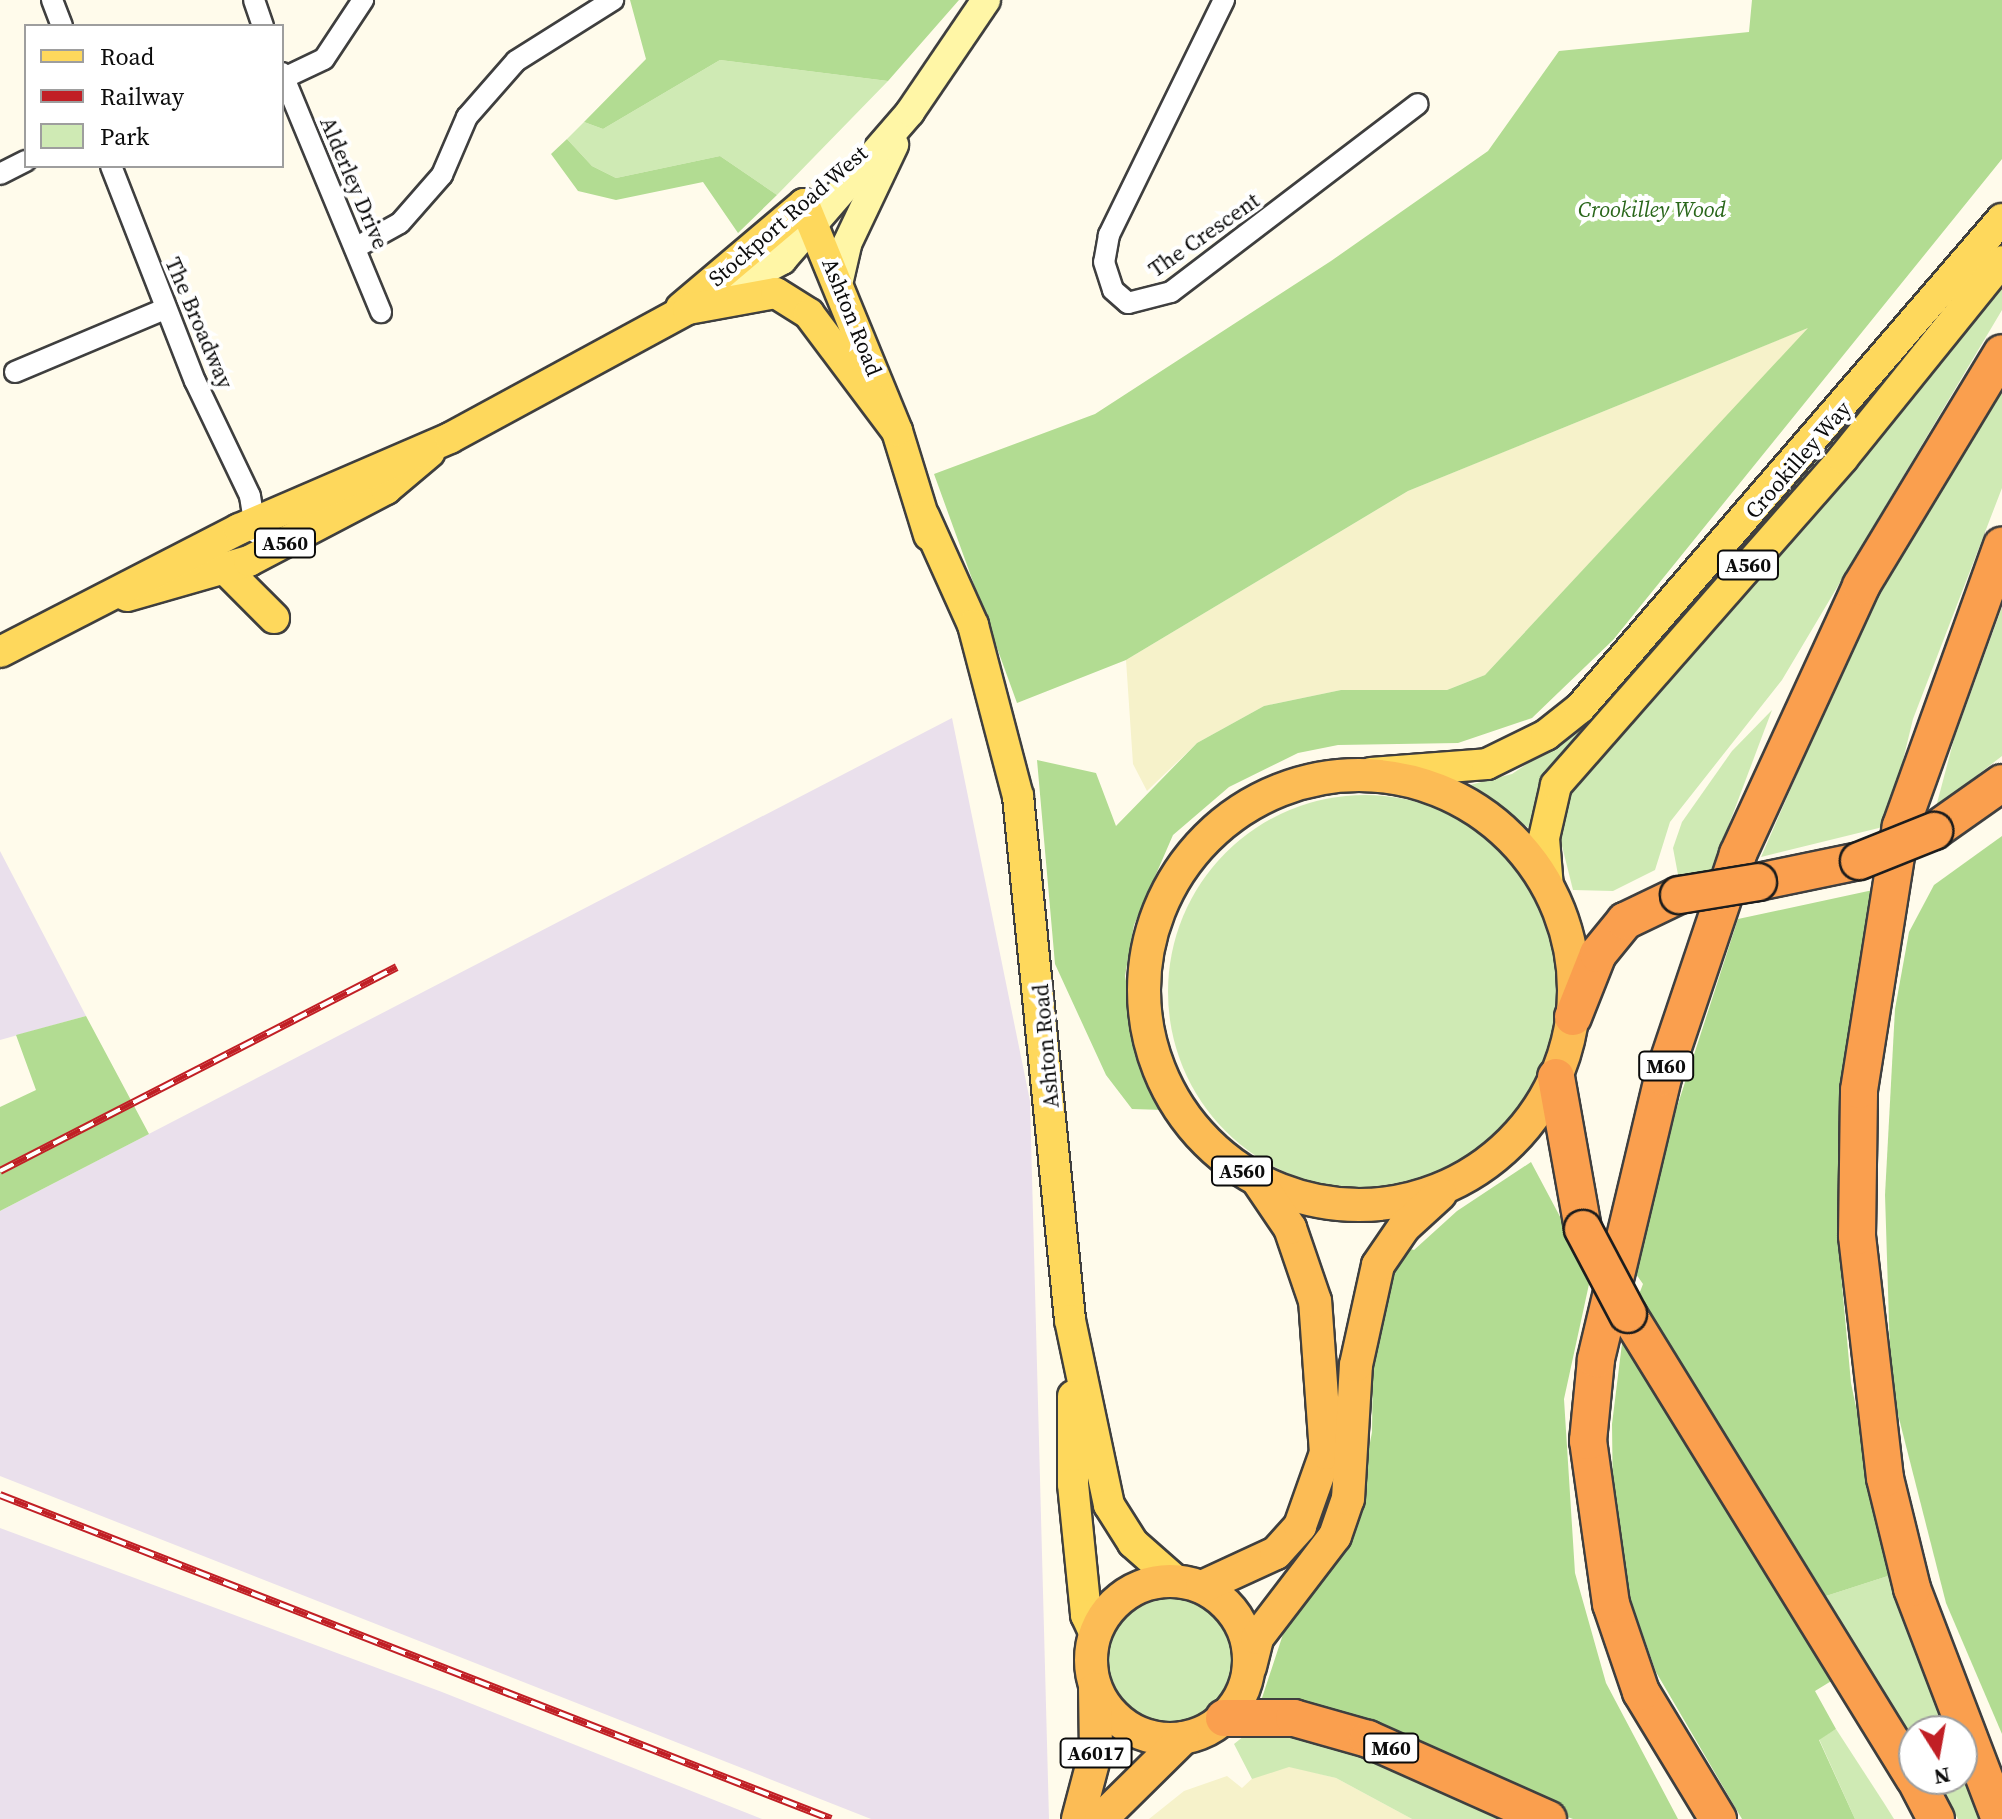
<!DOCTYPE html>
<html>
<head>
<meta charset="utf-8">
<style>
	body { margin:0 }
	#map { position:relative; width:2002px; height:1819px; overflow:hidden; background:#fffbeb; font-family:"Source Serif 4",serif }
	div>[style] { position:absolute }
	.industrial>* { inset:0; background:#eae0ec }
	.farmland>* { inset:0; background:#f6f2ca }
	.green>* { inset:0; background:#cfeab4 }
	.round { border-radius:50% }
	.forest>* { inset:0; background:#b2dc92 }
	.roads { filter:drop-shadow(2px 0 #3f3f3f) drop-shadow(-2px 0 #3f3f3f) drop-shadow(0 2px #3f3f3f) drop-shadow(0 -2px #3f3f3f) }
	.minor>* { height:20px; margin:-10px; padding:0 10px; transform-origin:10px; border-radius:10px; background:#fff }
	.secondary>* { height:28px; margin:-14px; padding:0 14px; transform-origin:14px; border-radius:14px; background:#fff6a6 }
	.primary>* { height:30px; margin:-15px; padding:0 15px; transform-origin:15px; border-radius:15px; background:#fed85c }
	.trunk>* { height:32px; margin:-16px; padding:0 16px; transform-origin:16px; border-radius:16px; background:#fcbc55 }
	.trunk>.ring { margin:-16px; padding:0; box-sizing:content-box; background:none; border:32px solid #fcbc55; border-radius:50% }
	.motorway>* { height:36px; margin:-18px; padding:0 18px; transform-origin:18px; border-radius:18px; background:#fa9f4e }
	.rail>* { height:8px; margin-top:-4px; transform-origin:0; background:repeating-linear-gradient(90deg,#fff 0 15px,#c11f25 0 30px); box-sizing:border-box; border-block:2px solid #c11f25 }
	.bridges { filter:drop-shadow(2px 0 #1d1d1d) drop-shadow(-2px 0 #1d1d1d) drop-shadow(0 2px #1d1d1d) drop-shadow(0 -2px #1d1d1d) }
	.motorway-bridge>* { height:36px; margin:-18px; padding:0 18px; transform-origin:18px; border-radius:18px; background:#fa9f4e }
	span { translate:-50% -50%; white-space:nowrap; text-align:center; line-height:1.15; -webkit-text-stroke:8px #fff; paint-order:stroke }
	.shield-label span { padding:2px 6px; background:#fff; border:2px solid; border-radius:6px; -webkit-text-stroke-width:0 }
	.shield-label { font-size:20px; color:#0c0c0c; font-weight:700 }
	.street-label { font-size:22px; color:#0c0c0c }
	.park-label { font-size:22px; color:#29661a; font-style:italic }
	.legend { position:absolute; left:24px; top:24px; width:260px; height:144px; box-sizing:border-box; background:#fff; border:2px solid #9e9e9e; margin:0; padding:10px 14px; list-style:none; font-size:24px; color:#0c0c0c }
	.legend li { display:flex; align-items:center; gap:16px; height:40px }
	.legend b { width:40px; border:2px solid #9e9e9e }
	.north { position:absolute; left:1898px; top:1715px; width:80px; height:80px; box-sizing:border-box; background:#fff; border:2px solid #9e9e9e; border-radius:50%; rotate:169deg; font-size:22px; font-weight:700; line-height:32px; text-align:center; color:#0c0c0c }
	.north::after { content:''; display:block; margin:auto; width:28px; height:36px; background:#c11f25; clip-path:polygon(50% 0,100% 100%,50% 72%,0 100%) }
</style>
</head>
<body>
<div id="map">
	<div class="industrial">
		<i style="clip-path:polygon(952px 718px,1030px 1101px,1049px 1819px,871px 1819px,0 1476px,0 1211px)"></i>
		<i style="clip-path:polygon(0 851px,86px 1016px,0 1040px)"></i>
		<i style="clip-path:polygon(0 1528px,442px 1692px,762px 1819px,0 1819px)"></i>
	</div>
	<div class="farmland">
		<i style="clip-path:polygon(1810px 327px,1485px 675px,1447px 690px,1341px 690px,1264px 706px,1197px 743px,1147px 791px,1133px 764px,1126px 660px,1408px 491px)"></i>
		<i style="clip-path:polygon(1289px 1766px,1336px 1778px,1412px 1819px,1149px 1819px,1184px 1791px,1227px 1776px,1242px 1788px,1257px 1774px)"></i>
	</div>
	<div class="green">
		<i style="clip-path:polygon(720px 60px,888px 81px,777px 195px,720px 156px,616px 178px,592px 166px,567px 139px,584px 122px,603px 129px)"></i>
		<i style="clip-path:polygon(2002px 239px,1704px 597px,1577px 735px,1547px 775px,1533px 831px,1470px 785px,1512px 774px,1573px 733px)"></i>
		<i style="clip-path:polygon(2002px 278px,2002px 310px,1782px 680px,1670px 822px,1655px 870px,1613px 891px,1573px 890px,1557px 826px,1570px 784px)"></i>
		<i style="clip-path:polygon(2002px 379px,2002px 488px,1913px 719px,1887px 826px,1761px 857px,1862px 626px)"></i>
		<i style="clip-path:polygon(2002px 607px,2002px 756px,1936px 807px,1954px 739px)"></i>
		<i style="clip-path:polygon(1772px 710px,1711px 872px,1679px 880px,1673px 848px,1682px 822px,1732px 751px)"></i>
		<i class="round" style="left:1168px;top:795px;width:394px;height:394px"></i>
		<i style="clip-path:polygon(1891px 1575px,1944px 1731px,1914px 1731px,1914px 1743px,1826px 1596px)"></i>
		<i class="round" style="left:1107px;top:1592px;width:130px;height:130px"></i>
		<i style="clip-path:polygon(1836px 1729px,1884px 1803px,1894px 1819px,1855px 1819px,1819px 1739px)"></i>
		<i style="clip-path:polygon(1295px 1730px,1507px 1810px,1502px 1819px,1412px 1819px,1336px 1778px,1289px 1767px,1252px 1779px,1234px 1744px,1244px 1736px)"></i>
		<i style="clip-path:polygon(1962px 1776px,1980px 1819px,1958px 1819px,1935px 1779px)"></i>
	</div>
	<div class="forest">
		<i style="clip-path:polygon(630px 0,959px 0,888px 81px,720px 60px,603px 129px,584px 122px,646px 59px)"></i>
		<i style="clip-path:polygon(1752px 0,2002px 0,2002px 159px,1613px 640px,1532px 718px,1458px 743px,1338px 745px,1298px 753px,1229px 787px,1173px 835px,1134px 925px,1125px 976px,1144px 1071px,1165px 1110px,1132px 1109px,1106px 1075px,1055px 964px,1037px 760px,1096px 773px,1116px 826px,1197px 743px,1264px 706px,1341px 690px,1447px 690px,1485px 675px,1808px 328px,1408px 491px,1126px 660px,1017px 703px,934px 474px,1095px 414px,1331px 261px,1488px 151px,1559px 51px,1749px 32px)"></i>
		<i style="clip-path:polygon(567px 139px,592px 166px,616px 178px,720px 156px,777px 195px,738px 233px,703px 182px,616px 200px,578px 191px,551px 154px)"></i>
		<i style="clip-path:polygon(2002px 836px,2002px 1734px,1946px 1603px,1891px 1387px,1885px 1195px,1895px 1009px,1909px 932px,1934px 885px)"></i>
		<i style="clip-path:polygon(1873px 890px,1849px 1034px,1839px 1163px,1841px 1274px,1851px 1383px,1891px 1575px,1826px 1596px,1638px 1297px,1643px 1284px,1636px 1274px,1676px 1110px,1738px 919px)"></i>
		<i style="clip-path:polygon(86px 1016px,149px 1134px,0 1211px,0 1107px,36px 1090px,16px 1035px)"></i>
		<i style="clip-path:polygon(1531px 1162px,1591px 1275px,1564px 1399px,1575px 1573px,1606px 1683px,1678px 1819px,1573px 1819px,1260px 1704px,1287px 1622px,1352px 1539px,1372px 1432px,1373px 1361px,1396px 1265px,1407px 1248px,1414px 1250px,1457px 1211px)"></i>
		<i style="clip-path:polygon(1624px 1327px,1846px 1672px,1815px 1691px,1836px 1729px,1819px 1740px,1855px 1819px,1742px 1819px,1656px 1672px,1631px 1601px,1613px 1508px,1612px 1424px)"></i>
	</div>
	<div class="roads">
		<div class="minor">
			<i style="left:52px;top:0;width:28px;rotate:69deg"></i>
			<i style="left:254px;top:0;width:28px;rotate:71deg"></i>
			<i style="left:1224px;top:0;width:262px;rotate:116.1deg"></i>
			<i style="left:1109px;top:235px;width:27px;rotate:100deg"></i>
			<i style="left:1104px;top:262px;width:29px;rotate:72deg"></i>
			<i style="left:1113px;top:290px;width:20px;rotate:41deg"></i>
			<i style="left:1128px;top:303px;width:44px;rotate:-14.3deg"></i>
			<i style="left:1171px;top:292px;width:310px;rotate:-37.3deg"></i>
			<i style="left:282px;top:73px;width:259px;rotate:67.5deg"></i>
			<i style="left:284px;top:78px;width:44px;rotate:-25.4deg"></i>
			<i style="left:324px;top:59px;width:71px;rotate:-56.5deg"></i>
			<i style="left:111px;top:166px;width:231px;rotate:68.7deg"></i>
			<i style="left:195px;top:381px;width:127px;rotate:64.4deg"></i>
			<i style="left:250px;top:496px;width:37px;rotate:81deg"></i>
			<i style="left:0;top:174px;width:29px;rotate:-27deg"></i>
			<i style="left:355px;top:248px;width:51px;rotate:-29.1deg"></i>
			<i style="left:400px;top:223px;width:64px;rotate:-48.8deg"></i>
			<i style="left:442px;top:175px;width:63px;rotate:-66.7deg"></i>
			<i style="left:467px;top:117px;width:74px;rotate:-48.8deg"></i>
			<i style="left:516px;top:61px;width:115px;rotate:-32.2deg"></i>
			<i style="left:15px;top:372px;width:163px;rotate:-22.8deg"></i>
		</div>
		<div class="secondary">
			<i style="left:839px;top:280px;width:37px;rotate:-77deg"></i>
			<i style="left:847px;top:244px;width:110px;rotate:-64.6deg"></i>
			<i style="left:710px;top:299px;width:82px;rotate:-28.4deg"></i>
			<i style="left:782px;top:260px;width:196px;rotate:-49.1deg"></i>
			<i style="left:910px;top:112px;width:135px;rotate:-55.8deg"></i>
		</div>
		<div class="primary">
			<i style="left:681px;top:308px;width:161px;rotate:-40.2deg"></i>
			<i style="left:804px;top:204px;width:245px;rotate:67.7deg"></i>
			<i style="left:897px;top:431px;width:109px;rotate:72.9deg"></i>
			<i style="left:924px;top:516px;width:120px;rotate:65.8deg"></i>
			<i style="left:973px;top:625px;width:177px;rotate:75.3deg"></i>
			<i style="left:1018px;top:796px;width:527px;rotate:84.33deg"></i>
			<i style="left:1070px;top:1320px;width:189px;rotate:78.1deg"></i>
			<i style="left:1109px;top:1505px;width:45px;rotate:57.7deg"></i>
			<i style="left:1133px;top:1543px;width:56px;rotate:41.4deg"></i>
			<i style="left:226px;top:570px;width:68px;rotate:45deg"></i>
			<i style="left:127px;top:596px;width:127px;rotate:-16deg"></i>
			<i style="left:249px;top:561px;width:155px;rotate:-27.7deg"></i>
			<i style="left:386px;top:489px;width:57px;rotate:-40.1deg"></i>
			<i style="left:0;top:652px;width:269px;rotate:-27.2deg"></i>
			<i style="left:239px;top:529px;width:230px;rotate:-23.3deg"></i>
			<i style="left:450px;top:438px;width:271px;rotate:-28.5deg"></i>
			<i style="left:688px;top:309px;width:89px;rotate:-10.3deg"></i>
			<i style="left:776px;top:293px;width:39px;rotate:32deg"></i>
			<i style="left:809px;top:314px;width:146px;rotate:53.1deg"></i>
			<i style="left:1371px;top:773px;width:116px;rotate:-4.4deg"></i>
			<i style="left:1487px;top:764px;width:66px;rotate:-26.2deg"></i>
			<i style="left:1546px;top:735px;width:43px;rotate:-38.5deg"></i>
			<i style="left:1580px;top:708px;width:646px;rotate:-49.21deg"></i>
			<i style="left:1548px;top:888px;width:50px;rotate:-94.6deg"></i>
			<i style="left:1544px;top:838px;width:54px;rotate:-77.2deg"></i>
			<i style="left:1556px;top:785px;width:435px;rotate:-48.7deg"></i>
			<i style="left:1843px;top:458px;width:253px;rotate:-51.1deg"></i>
			<i style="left:1073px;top:1396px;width:88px;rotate:90deg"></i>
			<i style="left:1073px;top:1484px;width:132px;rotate:84.3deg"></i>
			<i style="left:1086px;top:1615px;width:21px;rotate:65deg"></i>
		</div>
		<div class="trunk">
			<i class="ring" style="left:1144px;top:775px;width:398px;height:398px"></i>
			<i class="ring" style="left:1091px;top:1581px;width:126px;height:126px"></i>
			<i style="left:1202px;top:1587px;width:81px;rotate:-24.7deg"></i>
			<i style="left:1276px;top:1553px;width:36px;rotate:-48deg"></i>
			<i style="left:1300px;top:1526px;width:77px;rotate:-70.4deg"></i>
			<i style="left:1326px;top:1453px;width:152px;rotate:-94.1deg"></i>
			<i style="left:1315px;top:1301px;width:77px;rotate:-108.9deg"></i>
			<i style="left:1290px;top:1228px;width:57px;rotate:-124.2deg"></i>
			<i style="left:1250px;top:1667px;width:30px;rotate:-76deg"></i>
			<i style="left:1257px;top:1638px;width:128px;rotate:-52.6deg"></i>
			<i style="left:1335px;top:1536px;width:39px;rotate:-71deg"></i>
			<i style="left:1348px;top:1499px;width:134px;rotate:-86.6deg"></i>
			<i style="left:1356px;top:1365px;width:102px;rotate:-77.6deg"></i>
			<i style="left:1378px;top:1265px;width:46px;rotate:-55.6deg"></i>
			<i style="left:1404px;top:1227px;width:49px;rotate:-42.5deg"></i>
			<i style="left:1078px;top:1819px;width:70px;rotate:-75.2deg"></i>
			<i style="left:1096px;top:1751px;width:62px;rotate:-90.9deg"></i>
			<i style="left:1101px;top:1819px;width:115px;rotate:-44.6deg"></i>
		</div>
		<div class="motorway">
			<i style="left:1934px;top:831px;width:83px;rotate:-35.2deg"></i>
			<i style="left:1758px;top:882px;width:103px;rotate:-11.7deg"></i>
			<i style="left:1573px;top:1017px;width:68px;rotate:-68.4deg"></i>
			<i style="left:1598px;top:954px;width:43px;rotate:-50.7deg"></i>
			<i style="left:1625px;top:921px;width:60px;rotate:-25.7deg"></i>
			<i style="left:1556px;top:1077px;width:154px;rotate:79.9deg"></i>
			<i style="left:1628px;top:1314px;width:545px;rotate:58.35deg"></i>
			<i style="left:1224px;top:1718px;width:70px"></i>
			<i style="left:1294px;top:1718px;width:77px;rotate:15.8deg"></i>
			<i style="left:1368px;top:1739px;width:197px;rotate:24deg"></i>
			<i style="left:1915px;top:1779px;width:45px;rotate:62.3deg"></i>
			<i style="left:1718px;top:1819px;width:149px;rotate:-121.2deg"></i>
			<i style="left:1641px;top:1692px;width:93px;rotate:-108.8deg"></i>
			<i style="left:1611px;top:1604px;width:165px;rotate:-98deg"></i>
			<i style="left:1588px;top:1441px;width:82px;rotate:-84.4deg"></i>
			<i style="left:1596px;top:1359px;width:290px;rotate:-76.6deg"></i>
			<i style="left:1663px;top:1077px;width:235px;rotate:-71.4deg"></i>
			<i style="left:1738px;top:854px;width:295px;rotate:-65.3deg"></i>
			<i style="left:1861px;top:586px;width:272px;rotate:-58.8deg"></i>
			<i style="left:2000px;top:1819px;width:247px;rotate:-110.9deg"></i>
			<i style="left:1912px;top:1588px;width:113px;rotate:-103.8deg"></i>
			<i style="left:1885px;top:1478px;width:244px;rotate:-96.6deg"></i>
			<i style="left:1857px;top:1236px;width:146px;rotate:-89.2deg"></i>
			<i style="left:1859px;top:1090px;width:267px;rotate:-81deg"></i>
			<i style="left:1901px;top:826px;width:298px;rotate:-70.2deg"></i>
		</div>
	</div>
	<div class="rail">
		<i style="left:0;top:1171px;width:446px;rotate:-27.2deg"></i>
		<i style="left:0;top:1495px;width:892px;rotate:21.3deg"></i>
	</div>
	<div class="bridges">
		<div class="motorway-bridge">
			<i style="left:1859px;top:861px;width:81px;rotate:-21.8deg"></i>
			<i style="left:1679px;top:895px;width:80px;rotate:-9.3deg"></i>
			<i style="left:1583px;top:1229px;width:96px;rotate:62.1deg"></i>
		</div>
	</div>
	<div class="shield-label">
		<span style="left:285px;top:543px">A560</span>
		<span style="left:1748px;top:565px">A560</span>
		<span style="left:1666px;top:1066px">M60</span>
		<span style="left:1242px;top:1171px">A560</span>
		<span style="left:1391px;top:1748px">M60</span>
		<span style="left:1096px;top:1753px">A6017</span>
	</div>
	<div class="street-label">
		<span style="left:354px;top:183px;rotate:67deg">Alderley Drive</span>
		<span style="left:788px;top:216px;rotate:-41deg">Stockport Road West</span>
		<span style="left:1204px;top:235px;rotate:-35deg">The Crescent</span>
		<span style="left:852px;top:317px;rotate:68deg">Ashton Road</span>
		<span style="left:199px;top:323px;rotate:67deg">The Broadway</span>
		<span style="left:1798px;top:460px;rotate:-49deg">Crookilley Way</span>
		<span style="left:1046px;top:1046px;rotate:-95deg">Ashton Road</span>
	</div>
	<div class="park-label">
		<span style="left:1652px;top:210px">Crookilley Wood</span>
	</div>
	<ul class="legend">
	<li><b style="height:10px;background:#fed85c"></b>Road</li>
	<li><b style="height:10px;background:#c11f25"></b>Railway</li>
	<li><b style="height:22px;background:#cfeab4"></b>Park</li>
	</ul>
	<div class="north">N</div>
</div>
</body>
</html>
